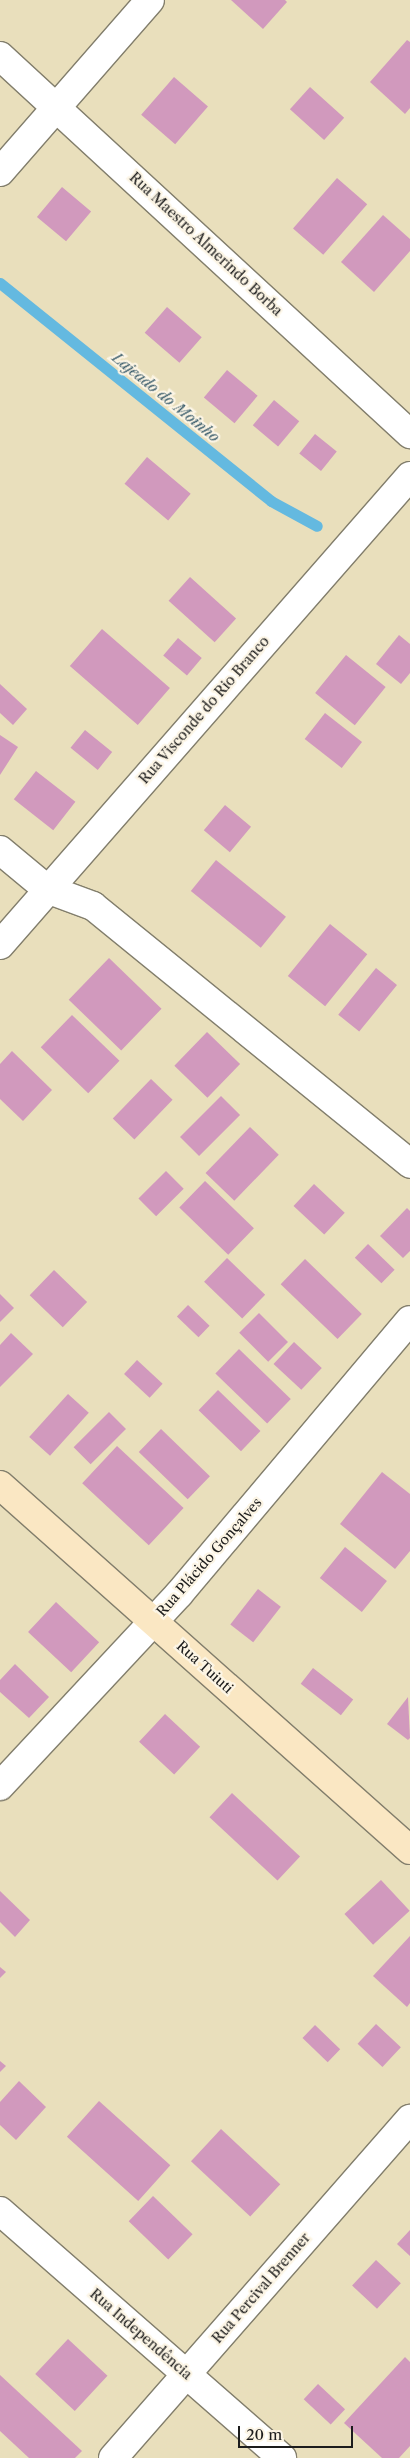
<!DOCTYPE html>
<html>
<head>
<meta charset="utf-8">
<style>
	body { margin:0 }
	#map { position:relative; width:410px; height:2458px; overflow:hidden; background:#e9dfbc; font-family:"Libre Caslon Text",serif }
	div>[style] { position:absolute }
	.stream>* { height:11px; margin:-5.5px; padding:0 5.5px; transform-origin:5.5px; border-radius:5.5px; background:#64b9e0 }
	.building>* { inset:0; background:#d199bd; transform-origin:0 0 }
	.roads { filter:drop-shadow(1px 0 #827e6c) drop-shadow(-1px 0 #827e6c) drop-shadow(0 1px #827e6c) drop-shadow(0 -1px #827e6c) }
	.street>* { height:28px; margin:-14px; padding:0 14px; transform-origin:14px; border-radius:14px; background:#fff }
	.secondary>* { height:28px; margin:-14px; padding:0 14px; transform-origin:14px; border-radius:14px; background:#fae7c3 }
	span { translate:-50% -50%; white-space:nowrap; text-align:center; line-height:1.15; -webkit-text-stroke:4.5px #fcf5e5; paint-order:stroke }
	.street-label { font-size:14px; color:#1c1c1c }
	.water-label { font-size:15px; color:#395b6a; font-style:italic }
	.scale { position:absolute; left:238px; top:2426px; width:115px; height:22px; box-sizing:border-box; border:2px solid #1c1c1c; border-top:0; padding-left:6px; font-size:15px; line-height:18px; white-space:nowrap; color:#1c1c1c; -webkit-text-stroke:4px #fcf5e5; paint-order:stroke }
</style>
</head>
<body>
<div id="map">
	<div class="stream">
		<i style="left:0;top:283px;width:348px;rotate:38.8deg"></i>
		<i style="left:271px;top:501px;width:52px;rotate:28.5deg"></i>
	</div>
	<div class="building">
		<i style="clip-path:polygon(231px 0,285px 0,287px 2px,263px 29px)"></i>
		<i style="clip-path:polygon(407px 40px,410px 42px,410px 108px,405px 114px,370px 82px)"></i>
		<i style="left:174px;top:77px;width:45px;height:50px;rotate:41deg"></i>
		<i style="left:310px;top:87px;width:46px;height:30px;rotate:42deg"></i>
		<i style="left:337px;top:178px;width:40px;height:67px;rotate:41deg"></i>
		<i style="left:62px;top:187px;width:38px;height:39px;rotate:40deg"></i>
		<i style="clip-path:polygon(383px 215px,410px 239px,410px 251px,374px 292px,341px 262px)"></i>
		<i style="left:167px;top:307px;width:46px;height:34px;rotate:41deg"></i>
		<i style="left:227px;top:370px;width:40px;height:36px;rotate:40deg"></i>
		<i style="left:274px;top:400px;width:33px;height:33px;rotate:40deg"></i>
		<i style="left:315px;top:434px;width:28px;height:25px;rotate:39deg"></i>
		<i style="left:147px;top:457px;width:57px;height:35px;rotate:40deg"></i>
		<i style="left:190px;top:577px;width:62px;height:32px;rotate:42deg"></i>
		<i style="left:102px;top:629px;width:90px;height:49px;rotate:41deg"></i>
		<i style="clip-path:polygon(399px 635px,410px 644px,410px 673px,401px 684px,376px 664px)"></i>
		<i style="left:178px;top:638px;width:31px;height:23px;rotate:40deg"></i>
		<i style="left:346px;top:655px;width:51px;height:49px;rotate:39deg"></i>
		<i style="clip-path:polygon(0 684px,27px 709px,13px 725px,0 713px)"></i>
		<i style="left:325px;top:713px;width:47px;height:33px;rotate:38deg"></i>
		<i style="left:85px;top:730px;width:35px;height:23px;rotate:39deg"></i>
		<i style="clip-path:polygon(0 735px,18px 747px,0 775px)"></i>
		<i style="left:36px;top:771px;width:50px;height:36px;rotate:38deg"></i>
		<i style="left:225px;top:805px;width:34px;height:33px;rotate:40deg"></i>
		<i style="left:216px;top:860px;width:90px;height:40px;rotate:39deg"></i>
		<i style="left:330px;top:924px;width:48px;height:67px;rotate:39deg"></i>
		<i style="left:109px;top:958px;width:73px;height:58px;rotate:44deg"></i>
		<i style="left:376px;top:968px;width:27px;height:60px;rotate:39deg"></i>
		<i style="left:72px;top:1015px;width:66px;height:45px;rotate:44deg"></i>
		<i style="left:207px;top:1032px;width:46px;height:47px;rotate:44deg"></i>
		<i style="clip-path:polygon(12px 1051px,52px 1090px,23px 1121px,0 1099px,0 1064px)"></i>
		<i style="left:151px;top:1079px;width:30px;height:55px;rotate:44deg"></i>
		<i style="left:221px;top:1096px;width:27px;height:58px;rotate:45deg"></i>
		<i style="left:250px;top:1127px;width:40px;height:64px;rotate:44deg"></i>
		<i style="left:166px;top:1171px;width:25px;height:39px;rotate:45deg"></i>
		<i style="left:205px;top:1181px;width:68px;height:37px;rotate:44deg"></i>
		<i style="left:314px;top:1184px;width:42px;height:30px;rotate:43deg"></i>
		<i style="clip-path:polygon(407px 1208px,410px 1211px,410px 1251px,403px 1258px,380px 1236px)"></i>
		<i style="left:368px;top:1244px;width:37px;height:19px;rotate:44deg"></i>
		<i style="left:227px;top:1258px;width:53px;height:33px;rotate:44deg"></i>
		<i style="left:305px;top:1259px;width:79px;height:35px;rotate:44deg"></i>
		<i style="left:54px;top:1270px;width:46px;height:35px;rotate:44deg"></i>
		<i style="clip-path:polygon(0 1294px,14px 1308px,0 1322px)"></i>
		<i style="left:188px;top:1305px;width:30px;height:16px;rotate:44deg"></i>
		<i style="left:259px;top:1313px;width:41px;height:28px;rotate:45deg"></i>
		<i style="clip-path:polygon(11px 1333px,33px 1354px,0 1387px,0 1345px)"></i>
		<i style="left:294px;top:1342px;width:38px;height:30px;rotate:43deg"></i>
		<i style="left:239px;top:1349px;width:72px;height:34px;rotate:44deg"></i>
		<i style="left:137px;top:1360px;width:35px;height:19px;rotate:43deg"></i>
		<i style="left:218px;top:1390px;width:59px;height:28px;rotate:44deg"></i>
		<i style="left:68px;top:1394px;width:28px;height:58px;rotate:42deg"></i>
		<i style="left:109px;top:1412px;width:24px;height:50px;rotate:45deg"></i>
		<i style="left:161px;top:1429px;width:68px;height:32px;rotate:44deg"></i>
		<i style="left:117px;top:1446px;width:91px;height:51px;rotate:43deg"></i>
		<i style="clip-path:polygon(382px 1472px,410px 1494px,410px 1551px,395px 1569px,340px 1524px)"></i>
		<i style="left:345px;top:1547px;width:54px;height:40px;rotate:39deg"></i>
		<i style="left:258px;top:1589px;width:29px;height:45px;rotate:38deg"></i>
		<i style="left:56px;top:1602px;width:59px;height:41px;rotate:43deg"></i>
		<i style="clip-path:polygon(15px 1664px,49px 1697px,29px 1718px,0 1692px,0 1680px)"></i>
		<i style="left:313px;top:1668px;width:51px;height:20px;rotate:38deg"></i>
		<i style="clip-path:polygon(408px 1697px,410px 1738px,408px 1740px,387px 1724px)"></i>
		<i style="left:165px;top:1714px;width:48px;height:38px;rotate:43deg"></i>
		<i style="left:232px;top:1793px;width:93px;height:33px;rotate:43deg"></i>
		<i style="left:381px;top:1880px;width:42px;height:50px;rotate:47deg"></i>
		<i style="clip-path:polygon(0 1891px,30px 1920px,15px 1937px,0 1922px)"></i>
		<i style="clip-path:polygon(410px 1936px,410px 2003px,407px 2007px,373px 1976px)"></i>
		<i style="clip-path:polygon(0 1967px,6px 1972px,0 1978px)"></i>
		<i style="left:376px;top:2024px;width:34px;height:27px;rotate:43deg"></i>
		<i style="left:315px;top:2025px;width:35px;height:18px;rotate:44deg"></i>
		<i style="clip-path:polygon(0 2061px,6px 2066px,0 2072px)"></i>
		<i style="clip-path:polygon(19px 2081px,46px 2107px,16px 2140px,0 2125px,0 2102px)"></i>
		<i style="left:99px;top:2101px;width:96px;height:48px;rotate:42deg"></i>
		<i style="left:221px;top:2129px;width:81px;height:44px;rotate:43deg"></i>
		<i style="left:153px;top:2196px;width:55px;height:35px;rotate:44deg"></i>
		<i style="clip-path:polygon(410px 2230px,410px 2256px,397px 2244px)"></i>
		<i style="left:376px;top:2260px;width:34px;height:35px;rotate:43deg"></i>
		<i style="left:68px;top:2339px;width:54px;height:48px;rotate:43deg"></i>
		<i style="clip-path:polygon(405px 2357px,410px 2362px,410px 2446px,399px 2458px,382px 2458px,344px 2423px)"></i>
		<i style="clip-path:polygon(0 2375px,82px 2451px,75px 2458px,29px 2458px,0 2431px)"></i>
		<i style="left:318px;top:2384px;width:37px;height:21px;rotate:43deg"></i>
	</div>
	<div class="roads">
		<div class="street">
			<i style="left:0;top:56px;width:558px;rotate:42.67deg"></i>
			<i style="left:0;top:172px;width:228px;rotate:-48.9deg"></i>
			<i style="left:0;top:850px;width:61px;rotate:39.7deg"></i>
			<i style="left:47px;top:889px;width:49px;rotate:20.3deg"></i>
			<i style="left:93px;top:906px;width:409px;rotate:39.1deg"></i>
			<i style="left:0;top:945px;width:623px;rotate:-48.84deg"></i>
			<i style="left:0;top:1786px;width:262px;rotate:-47deg"></i>
			<i style="left:179px;top:1594px;width:358px;rotate:-49.9deg"></i>
			<i style="left:0;top:2211px;width:375px;rotate:41.2deg"></i>
			<i style="left:113px;top:2458px;width:451px;rotate:-48.8deg"></i>
		</div>
		<div class="secondary">
			<i style="left:0;top:1485px;width:549px;rotate:41.68deg"></i>
		</div>
	</div>
	<div class="street-label">
		<span style="left:206px;top:244px;rotate:43deg">Rua Maestro Almerindo Borba</span>
		<span style="left:204px;top:710px;rotate:-49deg">Rua Visconde do Rio Branco</span>
		<span style="left:209px;top:1557px;rotate:-49deg">Rua Plácido Gonçalves</span>
		<span style="left:205px;top:1667px;rotate:42deg">Rua Tuiuti</span>
		<span style="left:261px;top:2288px;rotate:-49deg">Rua Percival Brenner</span>
		<span style="left:141px;top:2334px;rotate:41deg">Rua Independência</span>
	</div>
	<div class="water-label">
		<span style="left:166px;top:397px;rotate:39deg">Lajeado do Moinho</span>
	</div>
	<div class="scale">20 m</div>
</div>
</body>
</html>
